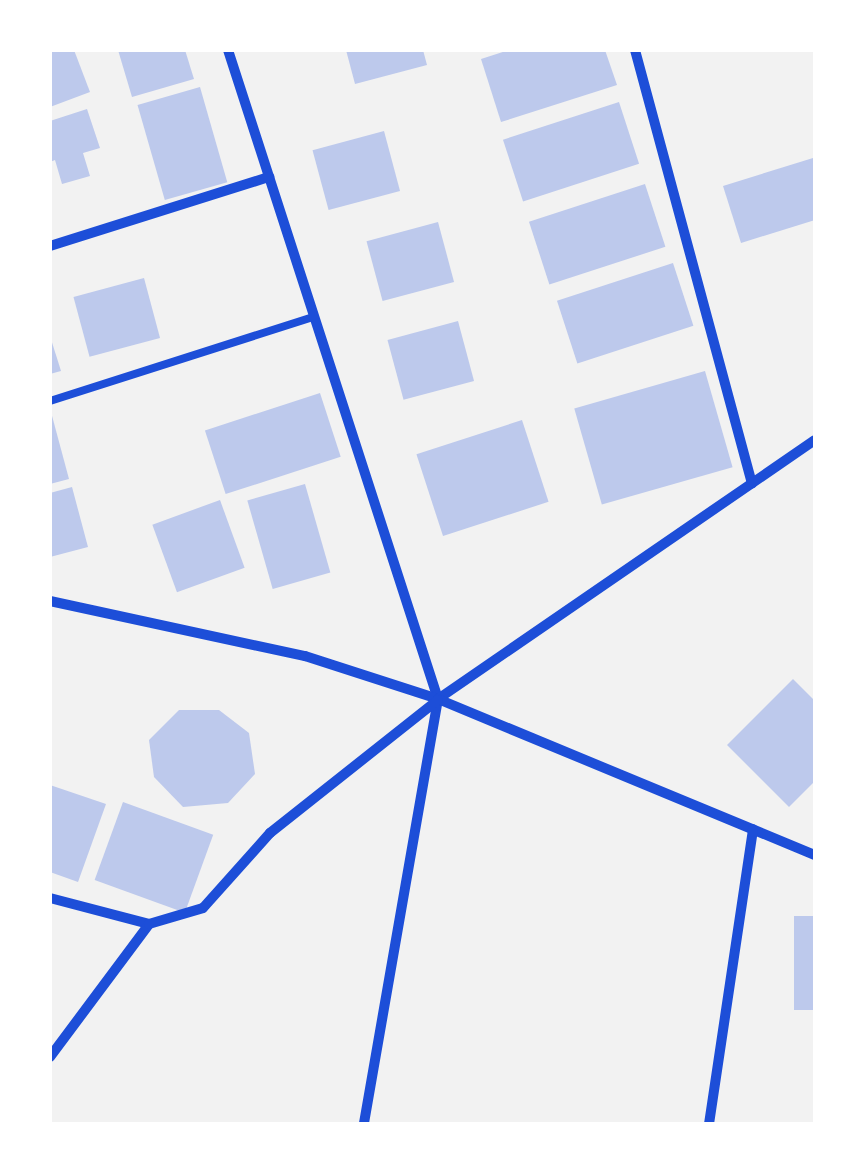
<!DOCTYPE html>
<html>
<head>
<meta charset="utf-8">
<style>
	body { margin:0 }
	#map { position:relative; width:865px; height:1174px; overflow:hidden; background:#f2f2f2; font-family:Jost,sans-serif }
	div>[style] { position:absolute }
	.building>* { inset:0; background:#bdc9ec; transform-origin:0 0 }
	.service>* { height:8px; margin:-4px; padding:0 4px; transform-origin:4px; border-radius:4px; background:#1d4ed8 }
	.minor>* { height:10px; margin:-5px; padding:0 5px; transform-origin:5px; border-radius:5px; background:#1d4ed8 }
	span { translate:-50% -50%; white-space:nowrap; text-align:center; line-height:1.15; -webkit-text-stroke:9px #fff; paint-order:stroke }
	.frame { position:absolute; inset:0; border:52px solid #fff; pointer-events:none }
</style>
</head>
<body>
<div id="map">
	<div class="building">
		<i style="clip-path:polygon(50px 50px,74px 50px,90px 92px,50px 107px)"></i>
		<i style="clip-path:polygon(118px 50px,185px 50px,194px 79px,132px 97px)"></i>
		<i style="clip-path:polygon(346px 50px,423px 50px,427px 65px,355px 84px)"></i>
		<i style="clip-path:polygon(509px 50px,605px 50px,617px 85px,501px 122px,481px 59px)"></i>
		<i style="left:200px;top:87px;width:99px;height:65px;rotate:74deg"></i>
		<i style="left:619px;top:102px;width:65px;height:122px;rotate:72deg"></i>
		<i style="clip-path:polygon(87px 109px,100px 148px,83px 153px,90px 176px,62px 184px,55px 160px,50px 162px,50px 121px)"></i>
		<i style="left:384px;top:131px;width:62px;height:74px;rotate:75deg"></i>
		<i style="clip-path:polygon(813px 158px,815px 220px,741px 243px,723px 186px)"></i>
		<i style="left:645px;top:184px;width:66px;height:122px;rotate:72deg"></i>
		<i style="left:438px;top:222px;width:62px;height:74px;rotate:75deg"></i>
		<i style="left:673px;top:263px;width:66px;height:122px;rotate:72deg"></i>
		<i style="left:144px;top:278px;width:62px;height:73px;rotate:75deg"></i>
		<i style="left:458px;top:321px;width:62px;height:73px;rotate:75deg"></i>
		<i style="clip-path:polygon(50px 336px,61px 371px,50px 374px)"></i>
		<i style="left:705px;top:371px;width:100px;height:136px;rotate:74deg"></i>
		<i style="left:320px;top:393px;width:67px;height:121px;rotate:72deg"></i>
		<i style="clip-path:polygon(51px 412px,69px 479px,50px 484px,50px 413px)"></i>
		<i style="left:522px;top:420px;width:86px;height:111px;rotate:72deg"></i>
		<i style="left:305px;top:484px;width:92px;height:60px;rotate:74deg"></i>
		<i style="clip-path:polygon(72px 487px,88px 547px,50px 557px,50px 493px)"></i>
		<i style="left:220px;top:500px;width:72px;height:72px;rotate:70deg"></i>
		<i style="clip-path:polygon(793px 679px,815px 701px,815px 781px,789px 807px,727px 745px)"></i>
		<i style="clip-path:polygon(179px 710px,219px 710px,249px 733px,255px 774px,228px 803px,183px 807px,154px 777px,149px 740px)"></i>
		<i style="clip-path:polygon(50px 785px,106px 804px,78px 882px,50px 872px)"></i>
		<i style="left:123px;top:802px;width:96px;height:83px;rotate:20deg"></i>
		<i style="left:794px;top:916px;width:21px;height:94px"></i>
	</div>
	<div class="service">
		<i style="left:50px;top:401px;width:277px;rotate:-17.7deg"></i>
	</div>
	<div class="minor">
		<i style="left:228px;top:50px;width:682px;rotate:72.07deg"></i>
		<i style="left:438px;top:699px;width:431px;rotate:99.9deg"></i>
		<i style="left:635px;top:50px;width:449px;rotate:74.9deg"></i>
		<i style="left:50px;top:246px;width:230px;rotate:-17.5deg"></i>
		<i style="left:50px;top:601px;width:261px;rotate:12.2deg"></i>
		<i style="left:305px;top:656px;width:140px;rotate:17.9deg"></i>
		<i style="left:438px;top:699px;width:457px;rotate:-34.5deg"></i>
		<i style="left:438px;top:699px;width:408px;rotate:22.5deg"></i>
		<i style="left:50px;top:898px;width:102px;rotate:14.7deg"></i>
		<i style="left:50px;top:1057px;width:166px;rotate:-53.3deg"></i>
		<i style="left:149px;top:924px;width:56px;rotate:-16.5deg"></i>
		<i style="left:203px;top:908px;width:101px;rotate:-48.2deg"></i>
		<i style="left:270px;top:833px;width:214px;rotate:-38.4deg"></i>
		<i style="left:709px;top:1124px;width:298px;rotate:-81.5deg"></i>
	</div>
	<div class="frame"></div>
</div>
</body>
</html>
